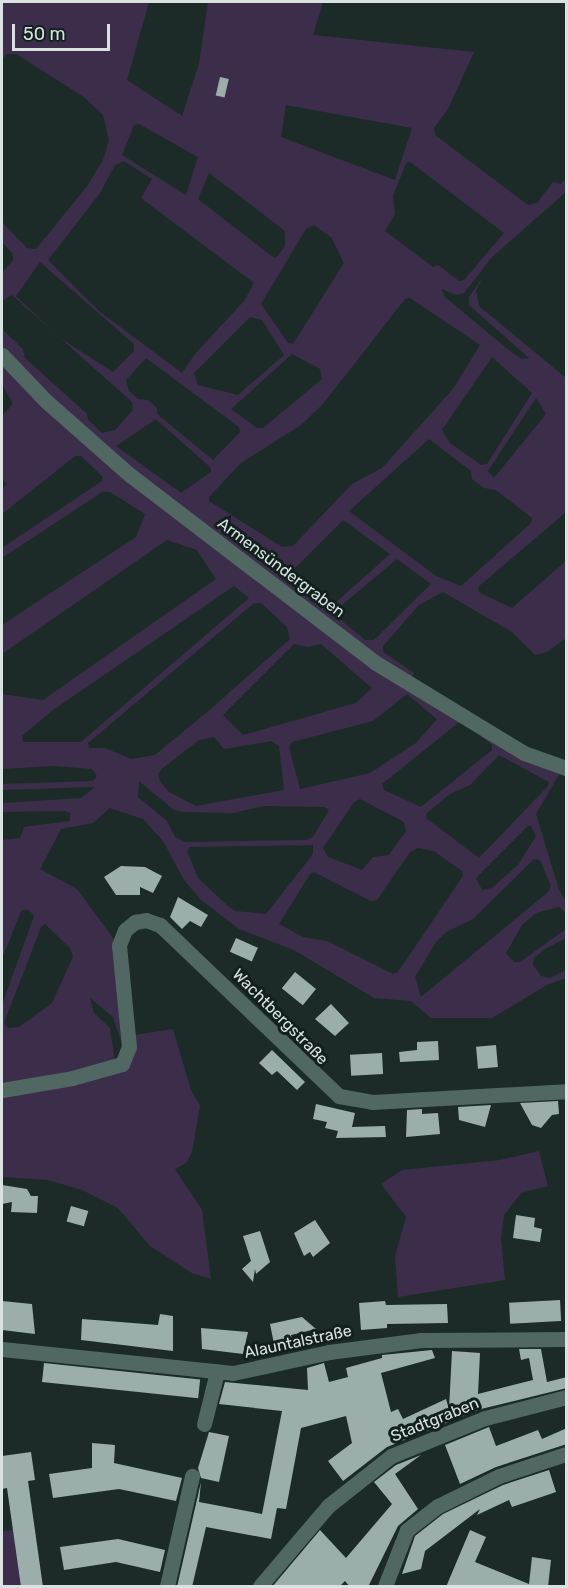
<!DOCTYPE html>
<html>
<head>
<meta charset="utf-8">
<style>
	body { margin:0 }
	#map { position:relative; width:568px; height:1588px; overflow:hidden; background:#1c2b28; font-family:Rubik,sans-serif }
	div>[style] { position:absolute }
	.green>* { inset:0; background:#3c2e4a }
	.building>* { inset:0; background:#9baea9; transform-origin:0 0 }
	.street>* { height:15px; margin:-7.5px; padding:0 7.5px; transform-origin:7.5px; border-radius:7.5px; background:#516762 }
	span { translate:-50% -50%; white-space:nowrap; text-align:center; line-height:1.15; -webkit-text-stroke:6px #12211e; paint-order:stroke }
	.street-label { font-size:16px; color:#d8e2e0 }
	.frame { position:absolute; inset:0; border:3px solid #d8e2e0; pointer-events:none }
	.scale { position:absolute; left:12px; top:24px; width:98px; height:27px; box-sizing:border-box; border:3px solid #d8e2e0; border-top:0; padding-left:8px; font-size:18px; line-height:21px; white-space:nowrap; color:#d8e2e0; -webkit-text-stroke:4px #12211e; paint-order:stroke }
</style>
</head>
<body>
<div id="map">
	<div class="green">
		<i style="clip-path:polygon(evenodd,2px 2px,149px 2px,127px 80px,182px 116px,199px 64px,208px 2px,323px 2px,313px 35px,474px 52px,448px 109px,434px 128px,435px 135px,528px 205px,537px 203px,553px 182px,561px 184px,566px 178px,566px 192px,492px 257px,464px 293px,457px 295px,441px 289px,445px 297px,505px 347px,521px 359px,529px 358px,469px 305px,469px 297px,483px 277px,476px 290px,479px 306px,566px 378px,566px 512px,478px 587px,480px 593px,512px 608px,566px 561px,566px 638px,547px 652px,535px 655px,512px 632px,443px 592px,419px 605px,383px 646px,383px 652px,414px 673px,411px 678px,379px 659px,133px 473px,2px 349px,2px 329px,23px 349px,25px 358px,87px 414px,88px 420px,102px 433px,115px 430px,133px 410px,132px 402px,12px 295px,2px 301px,2px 273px,13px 260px,13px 254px,2px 242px,2px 222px,27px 248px,36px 249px,88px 185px,103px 160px,109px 141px,103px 115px,84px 97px,16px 54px,6px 54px,2px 60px,2px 2px,286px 105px,412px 128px,395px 180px,281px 137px,286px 105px,2px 2px,139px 124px,198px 157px,186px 195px,122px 155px,134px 125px,139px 124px,2px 2px,124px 161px,152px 179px,141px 198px,254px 283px,244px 301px,195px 354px,182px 373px,99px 311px,48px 260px,100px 193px,115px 165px,124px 161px,2px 2px,410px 162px,504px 233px,464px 280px,459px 281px,438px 265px,433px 267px,385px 231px,395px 214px,393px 196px,406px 163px,410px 162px,2px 2px,209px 173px,285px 231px,285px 246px,278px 256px,274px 258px,198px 199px,209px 173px,2px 2px,314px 225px,331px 237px,344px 263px,293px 344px,288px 343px,261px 304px,306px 229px,314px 225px,2px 2px,40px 262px,134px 344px,134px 351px,113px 372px,60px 338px,16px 296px,40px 262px,2px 2px,410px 298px,480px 345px,453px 389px,382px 468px,352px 484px,293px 546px,282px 547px,209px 501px,209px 497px,241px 463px,301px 425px,323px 404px,405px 299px,410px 298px,2px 2px,250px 317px,262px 320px,284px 355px,238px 395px,198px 385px,194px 373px,250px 317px,2px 2px,292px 354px,320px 369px,322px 379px,263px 428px,257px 428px,231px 409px,292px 354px,2px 2px,492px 357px,532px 393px,487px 464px,481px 465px,450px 443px,442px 430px,492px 357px,2px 2px,146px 358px,239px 427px,240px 432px,213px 460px,157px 414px,157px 408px,148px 400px,138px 399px,129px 391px,126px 380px,146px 358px,2px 2px,536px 398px,546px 414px,494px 478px,488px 471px,536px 398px,2px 2px,156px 419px,211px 468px,211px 472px,181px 493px,116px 446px,156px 419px,2px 2px,429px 439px,471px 471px,472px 479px,484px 488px,496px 490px,532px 518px,531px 523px,461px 586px,436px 576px,349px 511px,429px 439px,2px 2px,343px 520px,390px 554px,333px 605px,326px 604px,298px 586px,292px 571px,343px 520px,2px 2px,397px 559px,431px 584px,374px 640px,365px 640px,335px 615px,337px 609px,397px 559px)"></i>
		<i style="clip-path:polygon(evenodd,2px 360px,311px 617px,561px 771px,536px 814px,559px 890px,566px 902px,566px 913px,559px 907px,536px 913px,522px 925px,506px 953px,514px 962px,520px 962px,566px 929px,566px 938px,545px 949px,534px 958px,533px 965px,541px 976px,550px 978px,566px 970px,566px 978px,547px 985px,492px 1018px,431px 1018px,411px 1001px,374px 998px,294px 950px,239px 929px,200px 899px,184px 880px,163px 841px,143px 819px,110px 808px,93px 823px,61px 829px,40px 869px,77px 889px,113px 938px,121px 1041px,113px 1017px,90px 998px,94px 1013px,110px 1028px,115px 1062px,2px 1086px,2px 1005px,34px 916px,28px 909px,21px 911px,2px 959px,2px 840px,20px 838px,24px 827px,70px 821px,70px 813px,65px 811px,2px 812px,2px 803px,81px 798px,95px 787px,2px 790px,2px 784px,93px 781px,97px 776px,92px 769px,54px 766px,2px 769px,2px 694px,43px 700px,216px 579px,197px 550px,167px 540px,2px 654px,2px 625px,136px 537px,145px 514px,110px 492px,102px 492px,2px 558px,2px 548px,102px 481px,103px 477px,81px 456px,75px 456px,2px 514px,2px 489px,7px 484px,2px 479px,2px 416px,13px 404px,2px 384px,2px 360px,234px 586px,249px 598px,81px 742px,23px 742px,22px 736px,53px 710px,234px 586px,2px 360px,254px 603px,261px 603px,287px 627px,290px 639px,213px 707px,155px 755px,131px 759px,105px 748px,89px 748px,88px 743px,254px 603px,2px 360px,294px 644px,308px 647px,321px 644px,372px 688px,356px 703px,243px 735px,223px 715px,294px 644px,2px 360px,407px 694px,437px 719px,416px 743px,370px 773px,300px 789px,289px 747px,292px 742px,373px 721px,407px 694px,2px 360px,458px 723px,464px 723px,492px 745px,492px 750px,421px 807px,384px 790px,382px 784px,458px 723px,2px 360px,214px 737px,224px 749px,271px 741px,279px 746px,284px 790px,196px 806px,169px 792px,160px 781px,158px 774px,163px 768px,199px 740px,214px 737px,2px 360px,499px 755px,549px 782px,548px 786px,479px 858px,426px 818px,427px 813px,450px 794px,470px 785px,499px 755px,2px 360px,139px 781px,174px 810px,184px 812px,233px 813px,264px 806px,325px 807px,329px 810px,313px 837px,306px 840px,184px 842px,175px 837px,167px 821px,138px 797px,139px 781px,2px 360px,360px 799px,404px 822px,406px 831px,389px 855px,373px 857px,362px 870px,328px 857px,323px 848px,354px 802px,360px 799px,2px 360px,528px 826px,531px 826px,536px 836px,518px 865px,492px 888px,482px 890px,476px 878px,528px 826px,2px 360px,313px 845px,313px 854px,266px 914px,235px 911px,229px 907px,198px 878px,187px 851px,190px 847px,313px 845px,2px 360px,418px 848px,434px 851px,462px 871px,463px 876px,398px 972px,393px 974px,327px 941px,303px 937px,279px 924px,310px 874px,314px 872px,371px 901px,377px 900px,410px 852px,418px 848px,2px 360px,534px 859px,540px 860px,551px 886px,548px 892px,421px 997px,415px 977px,436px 942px,446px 932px,473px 919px,534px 859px,2px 360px,45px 924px,70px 948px,73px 957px,52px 1003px,19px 1027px,8px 1028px,4px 1023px,41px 927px,45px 924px)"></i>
		<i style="clip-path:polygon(173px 1029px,191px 1090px,200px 1106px,192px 1152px,186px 1163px,175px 1169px,202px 1210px,211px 1279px,192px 1273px,150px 1246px,118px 1208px,82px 1190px,48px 1180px,2px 1177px,2px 1095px,128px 1065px,135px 1049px,134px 1035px)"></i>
		<i style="clip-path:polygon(539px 1151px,548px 1186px,521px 1193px,504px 1215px,501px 1238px,505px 1280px,398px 1297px,395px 1256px,406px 1217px,381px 1184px,402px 1170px,500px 1160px)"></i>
		<i style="clip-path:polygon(13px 1530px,21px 1586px,2px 1586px,2px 1531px)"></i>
	</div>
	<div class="building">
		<i style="left:220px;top:77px;width:9px;height:19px;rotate:13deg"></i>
		<i style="clip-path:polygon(121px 866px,145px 867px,162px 876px,153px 893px,140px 887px,140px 895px,116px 895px,104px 877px)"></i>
		<i style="clip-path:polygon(178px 897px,208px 915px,201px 927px,190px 921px,182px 929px,170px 917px)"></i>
		<i style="left:236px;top:938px;width:24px;height:15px;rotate:24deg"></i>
		<i style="left:295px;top:972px;width:27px;height:21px;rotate:39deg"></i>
		<i style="clip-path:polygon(331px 1004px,349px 1023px,335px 1036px,315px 1019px)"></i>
		<i style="clip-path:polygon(438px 1041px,439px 1060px,400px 1062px,399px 1052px,417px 1050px,417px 1042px)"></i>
		<i style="left:496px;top:1045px;width:22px;height:20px;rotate:85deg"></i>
		<i style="clip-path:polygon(272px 1050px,305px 1082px,297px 1090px,277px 1071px,272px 1075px,259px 1063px)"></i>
		<i style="left:382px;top:1053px;width:21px;height:32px;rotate:87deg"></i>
		<i style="clip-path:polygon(558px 1101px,559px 1114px,552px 1115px,541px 1128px,532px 1125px,520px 1103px)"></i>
		<i style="clip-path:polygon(316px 1104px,355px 1113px,352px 1127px,385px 1126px,386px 1137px,336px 1138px,338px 1131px,325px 1128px,327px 1122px,313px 1119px)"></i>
		<i style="clip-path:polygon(491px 1105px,485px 1127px,459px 1120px,458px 1107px)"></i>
		<i style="clip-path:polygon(422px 1109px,422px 1114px,438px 1113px,440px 1134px,406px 1137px,407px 1110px)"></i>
		<i style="clip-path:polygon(2px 1185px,27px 1189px,31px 1196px,38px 1196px,37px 1213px,11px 1212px,12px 1202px,2px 1204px)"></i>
		<i style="left:71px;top:1206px;width:18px;height:16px;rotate:16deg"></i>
		<i style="clip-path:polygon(516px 1215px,535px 1218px,534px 1227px,542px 1229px,540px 1242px,513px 1238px)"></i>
		<i style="clip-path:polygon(315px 1220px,330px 1243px,313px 1257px,310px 1252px,304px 1256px,294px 1233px)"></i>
		<i style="clip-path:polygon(260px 1231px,270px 1262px,256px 1274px,255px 1269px,253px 1282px,242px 1269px,251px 1261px,243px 1236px)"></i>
		<i style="left:560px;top:1300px;width:21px;height:51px;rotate:87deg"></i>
		<i style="clip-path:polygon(2px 1301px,32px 1304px,35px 1334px,2px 1330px)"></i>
		<i style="clip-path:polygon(385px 1301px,386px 1305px,447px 1304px,448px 1323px,387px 1324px,387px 1328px,361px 1330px,359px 1303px)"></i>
		<i style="clip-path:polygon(160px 1314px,173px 1316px,173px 1351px,81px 1340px,82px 1319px,158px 1325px)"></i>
		<i style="clip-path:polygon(302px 1317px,316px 1329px,291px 1335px,292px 1340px,274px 1344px,270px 1324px)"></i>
		<i style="clip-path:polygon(201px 1328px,248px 1332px,243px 1354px,202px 1349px)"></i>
		<i style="clip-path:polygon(519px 1349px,541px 1349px,547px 1382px,567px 1377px,567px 1388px,481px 1409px,387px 1447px,343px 1481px,328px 1461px,352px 1443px,346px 1416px,301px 1428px,286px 1509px,277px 1508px,271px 1539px,206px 1527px,192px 1587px,177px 1587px,201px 1482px,199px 1502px,262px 1514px,282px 1411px,219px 1404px,225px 1382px,308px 1390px,307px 1368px,324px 1363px,329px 1382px,348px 1377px,346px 1368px,382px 1358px,382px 1355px,432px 1350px,435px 1358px,381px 1373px,391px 1412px,398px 1409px,403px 1419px,446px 1399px,449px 1409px,452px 1351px,480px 1353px,478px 1394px,533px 1380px,529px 1358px,521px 1360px)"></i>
		<i style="left:44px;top:1363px;width:157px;height:19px;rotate:6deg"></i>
		<i style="clip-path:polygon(489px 1427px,496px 1446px,538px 1430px,542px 1439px,567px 1428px,567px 1444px,496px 1467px,460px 1484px,445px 1445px)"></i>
		<i style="clip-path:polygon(209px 1432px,229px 1436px,219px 1482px,201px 1478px,198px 1468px)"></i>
		<i style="clip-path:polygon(92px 1443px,115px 1445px,114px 1463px,182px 1478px,176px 1501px,119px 1489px,53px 1498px,49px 1474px,92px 1468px)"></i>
		<i style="clip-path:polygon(31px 1452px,35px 1480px,28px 1481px,43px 1587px,21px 1587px,7px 1488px,2px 1489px,2px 1456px)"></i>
		<i style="clip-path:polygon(421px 1455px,395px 1474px,418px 1509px,398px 1526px,368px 1587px,350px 1587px,345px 1581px,339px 1587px,272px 1587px,320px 1530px,346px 1558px,392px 1504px,374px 1482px,396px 1465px)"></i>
		<i style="clip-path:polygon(549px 1470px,556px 1492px,512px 1507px,509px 1500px,477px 1515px,480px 1509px,425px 1551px,421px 1569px,402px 1574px,415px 1536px,443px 1514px,503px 1485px)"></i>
		<i style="clip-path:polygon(470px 1530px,486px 1537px,475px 1562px,529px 1584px,532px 1557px,551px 1560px,548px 1587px,446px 1587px)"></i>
		<i style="clip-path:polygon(118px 1539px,165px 1550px,160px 1572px,116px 1562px,64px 1570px,60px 1547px)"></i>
	</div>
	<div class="street">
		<i style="left:2px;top:355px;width:64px;rotate:46.3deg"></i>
		<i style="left:46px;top:401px;width:112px;rotate:41.4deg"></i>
		<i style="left:130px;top:475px;width:310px;rotate:37.4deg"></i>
		<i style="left:376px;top:663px;width:173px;rotate:31.3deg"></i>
		<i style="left:524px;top:753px;width:45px;rotate:19.7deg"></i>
		<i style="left:2px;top:1090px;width:71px;rotate:-9.7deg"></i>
		<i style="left:72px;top:1078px;width:52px;rotate:-15.6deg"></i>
		<i style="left:122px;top:1064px;width:18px;rotate:-68deg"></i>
		<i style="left:129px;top:1047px;width:102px;rotate:-95.6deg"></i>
		<i style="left:119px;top:945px;width:16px;rotate:-68deg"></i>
		<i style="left:125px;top:930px;width:13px;rotate:-39deg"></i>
		<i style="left:135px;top:922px;width:11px;rotate:-10deg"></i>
		<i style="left:146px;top:920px;width:15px;rotate:20deg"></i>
		<i style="left:160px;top:925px;width:248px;rotate:43.7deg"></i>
		<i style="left:339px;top:1096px;width:34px;rotate:10deg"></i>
		<i style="left:372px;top:1102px;width:194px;rotate:-3.2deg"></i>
		<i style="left:2px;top:1349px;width:232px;rotate:5.9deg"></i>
		<i style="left:233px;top:1373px;width:98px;rotate:-12.3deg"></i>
		<i style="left:329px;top:1352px;width:93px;rotate:-7.4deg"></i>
		<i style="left:421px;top:1340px;width:145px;rotate:-0.4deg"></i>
		<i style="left:204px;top:1424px;width:54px;rotate:-76deg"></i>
		<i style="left:167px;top:1586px;width:113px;rotate:-77.2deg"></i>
		<i style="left:260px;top:1586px;width:105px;rotate:-49.6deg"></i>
		<i style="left:328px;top:1506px;width:80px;rotate:-38.4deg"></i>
		<i style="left:391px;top:1456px;width:101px;rotate:-22deg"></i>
		<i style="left:485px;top:1418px;width:84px;rotate:-14.5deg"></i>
		<i style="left:385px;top:1586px;width:60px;rotate:-68.6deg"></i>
		<i style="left:407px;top:1530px;width:39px;rotate:-38deg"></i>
		<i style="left:438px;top:1506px;width:68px;rotate:-26.2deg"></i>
		<i style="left:499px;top:1476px;width:71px;rotate:-18.2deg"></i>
	</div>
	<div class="street-label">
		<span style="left:281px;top:568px;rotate:37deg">Armensündergraben</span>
		<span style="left:280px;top:1017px;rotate:45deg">Wachtbergstraße</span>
		<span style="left:298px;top:1342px;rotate:-12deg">Alauntalstraße</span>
		<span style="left:435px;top:1420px;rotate:-22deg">Stadtgraben</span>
	</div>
	<div class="frame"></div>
	<div class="scale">50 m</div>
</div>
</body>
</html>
